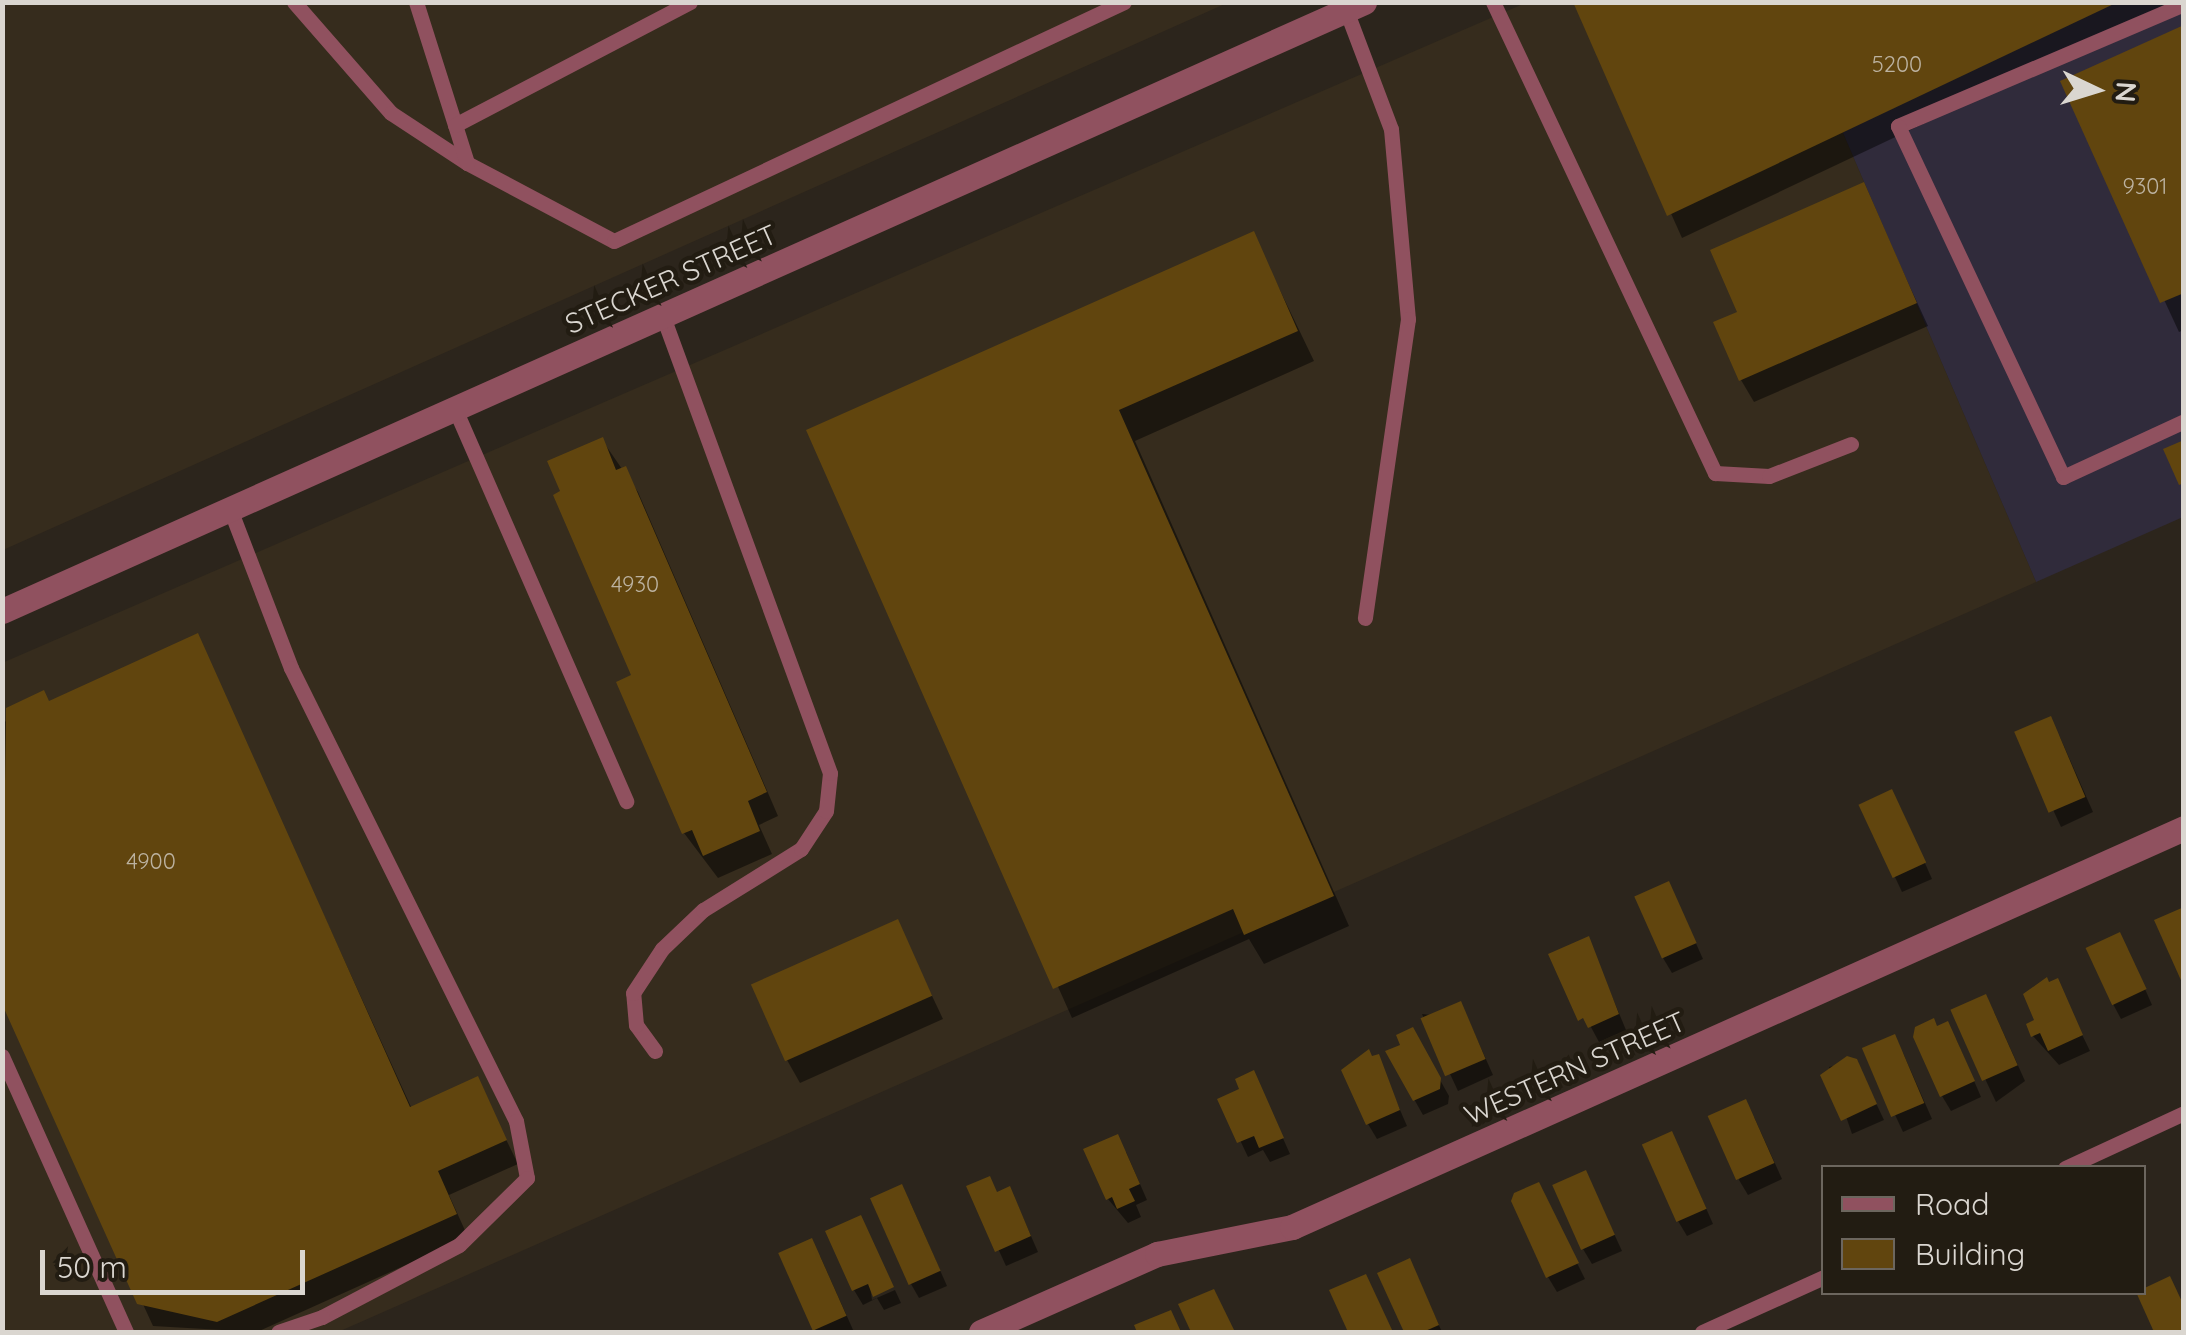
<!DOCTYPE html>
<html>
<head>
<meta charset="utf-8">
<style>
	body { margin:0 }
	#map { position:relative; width:2186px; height:1335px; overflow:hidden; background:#2c251c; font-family:Quicksand,sans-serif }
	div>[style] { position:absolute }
	.commercial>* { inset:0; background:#302b3b }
	.built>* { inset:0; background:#362c1d }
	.shadow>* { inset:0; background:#0007 }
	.building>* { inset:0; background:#61450e; transform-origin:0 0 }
	.lane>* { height:15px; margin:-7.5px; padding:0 7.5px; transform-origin:7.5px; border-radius:7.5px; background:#90515f }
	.street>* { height:25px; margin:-12.5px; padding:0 12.5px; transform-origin:12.5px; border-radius:12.5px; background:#90515f }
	span { translate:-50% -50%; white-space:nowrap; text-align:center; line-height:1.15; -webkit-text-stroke:9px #221c12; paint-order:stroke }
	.number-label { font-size:22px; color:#bcb2a0 }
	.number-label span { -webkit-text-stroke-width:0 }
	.street-label { font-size:28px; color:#dad6d0 }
	.frame { position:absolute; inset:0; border:5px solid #dad6d0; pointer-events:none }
	.legend { position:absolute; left:1821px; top:1165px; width:325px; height:130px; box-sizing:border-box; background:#221c12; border:2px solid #6c665e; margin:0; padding:12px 18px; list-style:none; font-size:30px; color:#dad6d0 }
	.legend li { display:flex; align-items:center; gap:20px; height:50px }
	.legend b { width:50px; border:2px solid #6c665e }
	.north { position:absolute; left:2046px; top:40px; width:100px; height:100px; -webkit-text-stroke:8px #221c12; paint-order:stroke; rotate:94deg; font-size:28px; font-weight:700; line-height:40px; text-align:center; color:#dad6d0 }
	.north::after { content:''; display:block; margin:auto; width:35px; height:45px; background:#dad6d0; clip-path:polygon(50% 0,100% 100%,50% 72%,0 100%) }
	.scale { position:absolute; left:40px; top:1250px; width:265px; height:45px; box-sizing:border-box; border:5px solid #dad6d0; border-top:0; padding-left:12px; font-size:30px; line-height:35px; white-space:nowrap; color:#dad6d0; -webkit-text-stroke:8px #221c12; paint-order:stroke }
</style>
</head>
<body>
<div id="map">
	<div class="commercial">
		<i style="clip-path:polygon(1787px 3px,2183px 3px,2183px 517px,2036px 582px)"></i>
	</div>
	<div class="built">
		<i style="clip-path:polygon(3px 2px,1227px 3px,3px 550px)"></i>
		<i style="clip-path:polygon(1528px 2px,1787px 3px,2036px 582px,338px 1332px,3px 1332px,2px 663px)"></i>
	</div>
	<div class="shadow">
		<i style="clip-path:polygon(1576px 2px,2181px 2px,1682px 238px)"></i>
		<i style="clip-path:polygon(2184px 27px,2184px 330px,2179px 332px,2063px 82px)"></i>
		<i style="clip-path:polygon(1863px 185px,1928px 326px,1754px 402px,1741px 380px,1741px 313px)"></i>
		<i style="clip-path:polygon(1253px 234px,1314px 361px,1135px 441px,1349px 926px,1264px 964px,1249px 939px,1072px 1018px,809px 431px)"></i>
		<i style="clip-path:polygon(602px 440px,638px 492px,778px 816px,759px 825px,772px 854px,718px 878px,684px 833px,634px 676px)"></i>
		<i style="clip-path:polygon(197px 637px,412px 1109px,477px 1080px,518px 1164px,449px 1195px,468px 1237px,257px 1332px,153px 1326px,2px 998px,2px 723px)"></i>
		<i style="clip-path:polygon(2018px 734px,2059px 735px,2093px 812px,2061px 827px)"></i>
		<i style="clip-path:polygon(1861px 805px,1900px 807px,1932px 879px,1902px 892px)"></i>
		<i style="clip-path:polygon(1676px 899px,1703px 959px,1672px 973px,1663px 958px)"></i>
		<i style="clip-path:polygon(897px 922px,943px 1019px,800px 1083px,787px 1060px)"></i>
		<i style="clip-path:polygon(1588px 939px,1626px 1030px,1599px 1042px,1552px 955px)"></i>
		<i style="clip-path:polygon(2128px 950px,2152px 1005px,2121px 1019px,2113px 1004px)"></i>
		<i style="clip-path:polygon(2056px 981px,2090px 1051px,2059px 1065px,2033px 1036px,2037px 1021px,2026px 995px)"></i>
		<i style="clip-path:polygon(1953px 1011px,1994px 1012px,2025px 1081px,1996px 1102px)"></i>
		<i style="clip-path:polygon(1422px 1014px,1468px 1019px,1493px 1075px,1458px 1091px)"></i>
		<i style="clip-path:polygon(1937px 1029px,1956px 1039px,1981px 1097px,1951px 1111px,1942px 1096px)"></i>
		<i style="clip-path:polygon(1412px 1030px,1449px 1096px,1448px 1104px,1423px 1115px,1388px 1053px,1403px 1046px)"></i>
		<i style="clip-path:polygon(1865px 1050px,1903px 1053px,1932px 1119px,1903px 1132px)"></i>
		<i style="clip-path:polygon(1377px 1057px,1407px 1126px,1377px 1139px,1368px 1124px)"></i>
		<i style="clip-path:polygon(1856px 1061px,1884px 1120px,1852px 1134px,1829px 1067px)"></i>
		<i style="clip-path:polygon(1261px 1089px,1290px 1154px,1270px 1162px,1263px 1150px,1248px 1157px,1221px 1100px)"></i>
		<i style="clip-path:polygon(1754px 1117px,1782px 1179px,1748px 1195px,1739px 1180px)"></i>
		<i style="clip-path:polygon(1680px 1149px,1713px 1224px,1687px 1236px,1678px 1221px)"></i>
		<i style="clip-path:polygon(1126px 1152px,1147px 1200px,1136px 1205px,1141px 1217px,1128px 1223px,1108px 1199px)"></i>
		<i style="clip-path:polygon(1538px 1185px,1585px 1279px,1557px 1292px,1548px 1277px)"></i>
		<i style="clip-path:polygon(970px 1187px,1017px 1204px,1038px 1252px,1006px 1266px)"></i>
		<i style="clip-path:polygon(1593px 1188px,1622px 1251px,1592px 1264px,1583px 1249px)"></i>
		<i style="clip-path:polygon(910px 1202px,947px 1286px,919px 1298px,911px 1284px)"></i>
		<i style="clip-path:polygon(860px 1218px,872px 1300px,895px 1290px,901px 1303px,884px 1310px,877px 1298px,863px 1305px,854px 1290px)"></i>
		<i style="clip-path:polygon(820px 1256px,854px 1332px,815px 1330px)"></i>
		<i style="clip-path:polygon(1381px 1274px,1417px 1276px,1442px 1332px,1407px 1332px)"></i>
	</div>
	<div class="building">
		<i style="clip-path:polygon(1573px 2px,2118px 2px,1667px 216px)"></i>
		<i style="clip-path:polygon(2184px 25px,2184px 293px,2160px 303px,2060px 81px)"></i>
		<i style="clip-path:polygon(1864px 182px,1917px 303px,1739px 381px,1713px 322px,1737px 312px,1710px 250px)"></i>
		<i style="clip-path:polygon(1254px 231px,1298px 331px,1119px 410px,1334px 896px,1244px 935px,1233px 909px,1053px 989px,806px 430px)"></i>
		<i style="clip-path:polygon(603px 437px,616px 470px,626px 466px,767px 792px,748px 801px,760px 831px,703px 856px,692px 830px,682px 834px,616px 682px,631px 675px,553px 495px,560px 491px,547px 461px)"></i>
		<i style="clip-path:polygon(2184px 440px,2184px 483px,2179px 485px,2163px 449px)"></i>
		<i style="clip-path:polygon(198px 633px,410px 1107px,478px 1076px,507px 1140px,438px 1171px,457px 1214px,217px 1322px,137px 1304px,2px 1004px,6px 708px,44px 690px,49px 701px)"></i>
		<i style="left:2051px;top:716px;width:88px;height:40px;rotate:67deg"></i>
		<i style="left:1892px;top:789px;width:81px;height:37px;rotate:65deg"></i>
		<i style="left:1669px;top:881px;width:68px;height:38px;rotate:66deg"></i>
		<i style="clip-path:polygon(2184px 907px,2184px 987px,2154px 920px)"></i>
		<i style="left:898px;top:919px;width:84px;height:161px;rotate:66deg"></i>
		<i style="left:2120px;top:932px;width:63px;height:38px;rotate:65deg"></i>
		<i style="clip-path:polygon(1589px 936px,1619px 1014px,1588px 1028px,1583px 1018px,1578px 1021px,1548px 954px)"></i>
		<i style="clip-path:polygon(2047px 977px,2049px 982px,2058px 978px,2083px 1035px,2048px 1051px,2040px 1033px,2031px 1037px,2026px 1024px,2034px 1020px,2023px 994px)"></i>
		<i style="left:1986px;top:994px;width:78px;height:39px;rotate:66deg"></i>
		<i style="left:1461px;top:1001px;width:63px;height:44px;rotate:67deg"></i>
		<i style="clip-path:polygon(1934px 1018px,1937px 1026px,1948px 1021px,1975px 1081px,1940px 1097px,1913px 1037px,1915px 1027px)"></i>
		<i style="clip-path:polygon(1413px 1027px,1441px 1078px,1440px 1089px,1413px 1101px,1385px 1051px,1400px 1045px,1396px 1035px)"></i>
		<i style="left:1895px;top:1034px;width:75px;height:36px;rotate:67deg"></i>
		<i style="clip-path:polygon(1369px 1049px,1372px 1056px,1379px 1054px,1400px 1110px,1366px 1125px,1341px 1070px)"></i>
		<i style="clip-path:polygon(1847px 1056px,1857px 1059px,1877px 1104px,1841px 1121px,1820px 1075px)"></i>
		<i style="clip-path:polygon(1254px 1070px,1284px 1138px,1259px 1148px,1254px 1136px,1237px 1143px,1217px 1099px,1239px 1089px,1235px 1079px)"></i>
		<i style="left:1746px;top:1099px;width:70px;height:42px;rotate:66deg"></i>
		<i style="left:1672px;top:1131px;width:85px;height:33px;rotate:66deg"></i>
		<i style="clip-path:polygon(1118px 1134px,1140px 1184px,1129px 1189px,1135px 1201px,1117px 1209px,1112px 1197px,1106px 1200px,1083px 1149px)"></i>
		<i style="left:1586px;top:1170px;width:71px;height:37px;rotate:66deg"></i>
		<i style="clip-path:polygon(990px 1176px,997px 1192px,1010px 1186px,1031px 1236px,995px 1252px,966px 1186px)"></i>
		<i style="clip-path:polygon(1539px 1182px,1579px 1263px,1546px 1278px,1511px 1201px,1514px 1193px)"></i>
		<i style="left:902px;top:1184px;width:95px;height:35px;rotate:66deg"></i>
		<i style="clip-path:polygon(861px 1215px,894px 1287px,873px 1297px,868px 1284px,852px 1291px,825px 1231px)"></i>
		<i style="left:812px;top:1238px;width:85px;height:37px;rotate:66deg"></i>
		<i style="clip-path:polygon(1410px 1258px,1439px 1325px,1423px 1332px,1404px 1332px,1377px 1273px)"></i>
		<i style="clip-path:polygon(1366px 1274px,1393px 1332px,1348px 1332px,1329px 1290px)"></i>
		<i style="clip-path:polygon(2170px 1276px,2184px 1306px,2184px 1332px,2154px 1332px,2136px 1292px)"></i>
		<i style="clip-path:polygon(1214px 1289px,1235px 1332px,1191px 1332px,1178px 1304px)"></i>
		<i style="clip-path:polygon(1171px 1310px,1181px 1332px,1137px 1332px,1134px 1325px)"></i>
	</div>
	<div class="lane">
		<i style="left:294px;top:2px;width:147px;rotate:48.9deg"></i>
		<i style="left:391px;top:113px;width:91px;rotate:33.3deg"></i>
		<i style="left:467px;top:163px;width:166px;rotate:28deg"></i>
		<i style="left:614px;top:241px;width:563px;rotate:-25.11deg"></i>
		<i style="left:416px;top:2px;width:169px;rotate:72.4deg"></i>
		<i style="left:1493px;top:2px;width:521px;rotate:64.76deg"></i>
		<i style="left:1715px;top:473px;width:54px;rotate:3.2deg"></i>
		<i style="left:1769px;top:476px;width:88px;rotate:-21.3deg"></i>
		<i style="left:2184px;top:4px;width:311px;rotate:156.9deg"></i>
		<i style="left:1898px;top:126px;width:388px;rotate:64.8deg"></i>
		<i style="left:2063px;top:477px;width:133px;rotate:-24.8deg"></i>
		<i style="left:1346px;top:10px;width:127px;rotate:69.3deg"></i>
		<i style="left:1391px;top:129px;width:191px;rotate:84.9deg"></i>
		<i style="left:1408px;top:319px;width:302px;rotate:98.2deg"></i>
		<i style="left:455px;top:125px;width:265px;rotate:-27.6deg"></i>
		<i style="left:455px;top:409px;width:428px;rotate:66.4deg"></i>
		<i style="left:230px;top:509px;width:170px;rotate:69deg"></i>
		<i style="left:291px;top:668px;width:506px;rotate:63.59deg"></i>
		<i style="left:516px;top:1121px;width:58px;rotate:79.1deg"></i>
		<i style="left:527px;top:1178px;width:95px;rotate:135.4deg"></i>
		<i style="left:459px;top:1245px;width:155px;rotate:152.3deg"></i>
		<i style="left:322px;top:1317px;width:46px;rotate:161.2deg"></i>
		<i style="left:655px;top:1051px;width:32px;rotate:-126deg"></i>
		<i style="left:636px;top:1025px;width:32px;rotate:-95deg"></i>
		<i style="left:633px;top:993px;width:53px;rotate:-56.6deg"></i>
		<i style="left:662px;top:949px;width:57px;rotate:-43.6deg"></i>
		<i style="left:703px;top:910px;width:115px;rotate:-31.9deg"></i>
		<i style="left:801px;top:849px;width:45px;rotate:-56.7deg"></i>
		<i style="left:826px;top:811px;width:38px;rotate:-84deg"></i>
		<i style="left:830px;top:773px;width:487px;rotate:-110.1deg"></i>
		<i style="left:2px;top:1056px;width:303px;rotate:65.8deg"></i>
		<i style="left:2065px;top:1168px;width:131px;rotate:-24.8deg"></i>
		<i style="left:1702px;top:1332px;width:134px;rotate:-24.3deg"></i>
	</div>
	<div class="street">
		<i style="left:2px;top:611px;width:1492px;rotate:-24.09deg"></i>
		<i style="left:981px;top:1332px;width:193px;rotate:-23.9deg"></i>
		<i style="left:1157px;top:1254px;width:138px;rotate:-11.3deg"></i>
		<i style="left:1292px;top:1227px;width:977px;rotate:-24.1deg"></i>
	</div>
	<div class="number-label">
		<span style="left:1897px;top:65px">5200</span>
		<span style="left:2145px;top:187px">9301</span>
		<span style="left:635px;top:585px">4930</span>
		<span style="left:151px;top:862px">4900</span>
	</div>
	<div class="street-label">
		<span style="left:671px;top:279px;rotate:-24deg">STECKER STREET</span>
		<span style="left:1575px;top:1068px;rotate:-24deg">WESTERN STREET</span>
	</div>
	<div class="frame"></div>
	<ul class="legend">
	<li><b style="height:12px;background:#90515f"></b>Road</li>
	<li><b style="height:28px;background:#61450e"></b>Building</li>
	</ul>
	<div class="north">N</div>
	<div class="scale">50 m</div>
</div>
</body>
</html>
